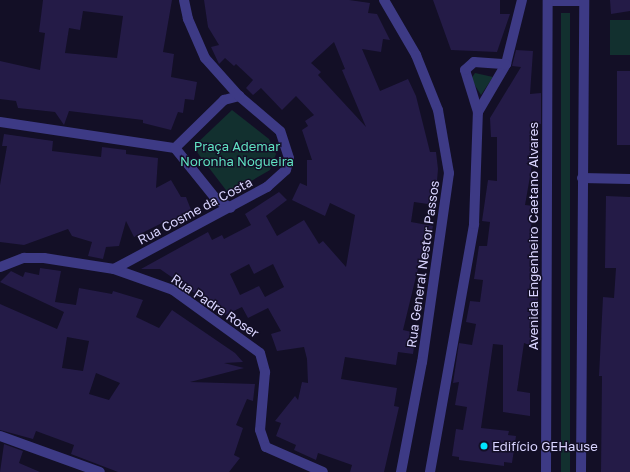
<!DOCTYPE html>
<html>
<head>
<meta charset="utf-8">
<style>
	body { margin:0 }
	#map { position:relative; width:630px; height:472px; overflow:hidden; background:#130f26; font-family:"Golos Text",sans-serif }
	div>[style] { position:absolute }
	.green>* { inset:0; background:#12302f; transform-origin:0 0 }
	.building>* { inset:0; background:#241b47; transform-origin:0 0 }
	.minor>* { height:10px; margin:-5px; padding:0 5px; transform-origin:5px; border-radius:5px; background:#3d3a85 }
	.tertiary>* { height:10px; margin:-5px; padding:0 5px; transform-origin:5px; border-radius:5px; background:#3d3a85 }
	.dots>* { width:11px; height:11px; translate:-50% -50%; box-sizing:border-box; border:2px solid #130f26; border-radius:50% }
	span { translate:-50% -50%; white-space:nowrap; text-align:center; line-height:1.15; -webkit-text-stroke:3px #130f26; paint-order:stroke }
	.park-label { font-size:13px; color:#5fe0c0 }
	.street-label { font-size:13px; color:#d9d4ff }
	.poi-label { font-size:13px; color:#d9d4ff }
	.left { translate:0 -50%; text-align:left }
</style>
</head>
<body>
<div id="map">
	<div class="green">
		<i style="left:561px;top:13px;width:9px;height:459px"></i>
		<i style="left:630px;top:20px;width:35px;height:20px;rotate:90deg"></i>
		<i style="clip-path:polygon(475px 73px,493px 77px,481px 95px,471px 79px)"></i>
		<i style="clip-path:polygon(232px 110px,269px 139px,276px 154px,270px 170px,229px 194px,193px 147px)"></i>
	</div>
	<div class="building">
		<i style="clip-path:polygon(evenodd,43px 0,172px 0,163px 52px,174px 54px,171px 77px,197px 82px,194px 100px,185px 99px,183px 113px,178px 112px,171px 130px,143px 123px,143px 120px,69px 111px,64px 125px,55px 112px,18px 108px,16px 101px,0 99px,0 61px,40px 70px,45px 33px,39px 32px,43px 0,83px 11px,123px 16px,117px 58px,65px 53px,69px 28px,80px 30px,83px 11px)"></i>
		<i style="clip-path:polygon(evenodd,204px 0,349px 0,370px 3px,368px 13px,377px 14px,390px 40px,383px 39px,381px 52px,362px 49px,380px 91px,408px 79px,416px 96px,430px 152px,436px 152px,438px 169px,435px 205px,414px 202px,411px 222px,433px 226px,428px 253px,422px 252px,403px 330px,416px 333px,413px 354px,398px 352px,396px 365px,345px 357px,341px 379px,397px 388px,394px 406px,399px 407px,384px 472px,350px 472px,352px 465px,318px 453px,316px 460px,294px 450px,296px 445px,276px 436px,281px 423px,275px 421px,295px 396px,298px 400px,302px 382px,308px 383px,307px 359px,304px 347px,277px 351px,271px 334px,281px 331px,268px 308px,248px 318px,242px 307px,221px 317px,216px 313px,219px 310px,160px 269px,141px 269px,208px 232px,212px 240px,222px 235px,224px 239px,251px 225px,245px 214px,279px 192px,287px 200px,266px 216px,277px 236px,304px 220px,319px 244px,323px 241px,346px 267px,355px 215px,330px 203px,325px 216px,292px 200px,300px 183px,307px 186px,307px 160px,312px 160px,302px 130px,308px 126px,305px 121px,314px 115px,296px 96px,282px 110px,261px 88px,253px 95px,246px 88px,253px 80px,236px 64px,234px 66px,225px 58px,219px 64px,211px 47px,219px 45px,208px 27px,204px 0,334px 42px,345px 69px,342px 70px,366px 127px,318px 75px,321px 72px,311px 63px,334px 42px,204px 0,249px 264px,254px 274px,273px 264px,284px 287px,265px 297px,259px 286px,240px 295px,230px 274px,249px 264px)"></i>
		<i style="clip-path:polygon(433px 0,500px 0,500px 14px,510px 14px,497px 52px,451px 50px)"></i>
		<i style="clip-path:polygon(610px 0,630px 0,630px 11px,611px 14px)"></i>
		<i style="clip-path:polygon(516px 50px,533px 51px,530px 94px,541px 93px,541px 124px,532px 123px,532px 165px,525px 205px,534px 206px,531px 227px,533px 257px,539px 257px,538px 298px,537px 336px,533px 336px,532px 346px,524px 343px,517px 391px,530px 393px,530px 416px,503px 412px,503px 345px,493px 344px,481px 428px,509px 431px,508px 435px,516px 436px,512px 463px,504px 462px,504px 466px,459px 460px,459px 457px,452px 456px,456px 429px,463px 430px,467px 407px,455px 405px,459px 382px,453px 383px,459px 343px,472px 345px,476px 324px,466px 322px,470px 301px,480px 302px,483px 280px,474px 279px,479px 246px,487px 246px,490px 222px,482px 221px,488px 180px,497px 181px,497px 137px,491px 137px,490px 118px,521px 67px,512px 66px)"></i>
		<i style="left:617px;top:71px;width:13px;height:74px"></i>
		<i style="clip-path:polygon(4px 134px,53px 141px,52px 151px,101px 157px,102px 147px,126px 150px,126px 154px,158px 158px,156px 188px,171px 180px,181px 197px,186px 197px,193px 215px,171px 226px,168px 220px,134px 237px,126px 221px,119px 246px,106px 247px,103px 259px,88px 256px,92px 242px,72px 236px,68px 229px,24px 245px,0 242px,0 185px,7px 146px,2px 146px)"></i>
		<i style="clip-path:polygon(606px 196px,630px 197px,630px 472px,601px 472px,602px 376px,599px 376px,603px 297px,614px 298px,616px 268px,605px 268px)"></i>
		<i style="clip-path:polygon(evenodd,40px 268px,61px 271px,55px 302px,76px 305px,79px 288px,112px 294px,113px 291px,143px 300px,136px 317px,159px 328px,172px 310px,235px 353px,243px 362px,224px 363px,244px 368px,190px 382px,255px 384px,253px 401px,247px 399px,236px 425px,243px 428px,234px 455px,240px 458px,229px 472px,118px 472px,71px 454px,74px 445px,36px 431px,33px 439px,0 430px,0 304px,57px 329px,64px 312px,0 282px,11px 271px,23px 277px,25px 272px,39px 275px,40px 268px,67px 337px,89px 341px,83px 371px,62px 368px,67px 337px,40px 268px,96px 373px,120px 383px,109px 400px,89px 394px,96px 373px)"></i>
		<i style="clip-path:polygon(4px 444px,23px 451px,19px 463px,40px 472px,0 472px)"></i>
	</div>
	<div class="minor">
		<i style="left:384px;top:0;width:64px;rotate:59.8deg"></i>
		<i style="left:416px;top:55px;width:59px;rotate:68.2deg"></i>
		<i style="left:438px;top:110px;width:64px;rotate:80.1deg"></i>
		<i style="left:449px;top:173px;width:191px;rotate:98.1deg"></i>
		<i style="left:422px;top:362px;width:112px;rotate:100.8deg"></i>
		<i style="left:478px;top:112px;width:56px;rotate:-59.7deg"></i>
		<i style="left:506px;top:64px;width:66px;rotate:-76deg"></i>
		<i style="left:0;top:122px;width:177px;rotate:8.5deg"></i>
		<i style="left:175px;top:148px;width:69px;rotate:-44.4deg"></i>
		<i style="left:224px;top:100px;width:16px;rotate:-15deg"></i>
		<i style="left:175px;top:148px;width:65px;rotate:51.2deg"></i>
		<i style="left:216px;top:199px;width:17px;rotate:31deg"></i>
		<i style="left:582px;top:178px;width:48px;rotate:1.2deg"></i>
		<i style="left:0;top:267px;width:26px;rotate:-21deg"></i>
		<i style="left:24px;top:258px;width:20px"></i>
		<i style="left:44px;top:258px;width:71px;rotate:8.9deg"></i>
		<i style="left:114px;top:269px;width:63px;rotate:19.6deg"></i>
		<i style="left:173px;top:290px;width:107px;rotate:35.9deg"></i>
		<i style="left:260px;top:353px;width:20px;rotate:75deg"></i>
		<i style="left:265px;top:372px;width:58px;rotate:94.9deg"></i>
		<i style="left:260px;top:430px;width:18px;rotate:71deg"></i>
		<i style="left:266px;top:447px;width:62px;rotate:23.7deg"></i>
		<i style="left:114px;top:269px;width:174px;rotate:-28.2deg"></i>
		<i style="left:267px;top:187px;width:25px;rotate:-42deg"></i>
		<i style="left:286px;top:170px;width:12px;rotate:-76deg"></i>
		<i style="left:289px;top:158px;width:28px;rotate:-108deg"></i>
		<i style="left:280px;top:131px;width:54px;rotate:-139.5deg"></i>
		<i style="left:239px;top:96px;width:51px;rotate:-131.8deg"></i>
		<i style="left:205px;top:58px;width:43px;rotate:-113.6deg"></i>
		<i style="left:188px;top:19px;width:19px;rotate:-102deg"></i>
		<i style="left:0;top:436px;width:106px;rotate:19.8deg"></i>
		<i style="left:430px;top:472px;width:252px;rotate:-79.9deg"></i>
		<i style="left:474px;top:224px;width:112px;rotate:-88deg"></i>
		<i style="left:478px;top:112px;width:44px;rotate:-107.2deg"></i>
		<i style="left:465px;top:70px;width:12px;rotate:-42deg"></i>
		<i style="left:474px;top:62px;width:32px;rotate:4deg"></i>
	</div>
	<div class="tertiary">
		<i style="left:548px;top:1px;width:36px"></i>
		<i style="left:546px;top:472px;width:472px;rotate:-89.8deg"></i>
		<i style="left:581px;top:472px;width:472px;rotate:-89.6deg"></i>
	</div>
	<div class="dots">
		<i style="left:484px;top:446px;background:#00e5ff"></i>
	</div>
	<div class="park-label">
		<span style="left:237px;top:154px">Praça Ademar<br>Noronha Nogueira</span>
	</div>
	<div class="street-label">
		<span style="left:195px;top:211px;rotate:-28deg">Rua Cosme da Costa</span>
		<span style="left:533px;top:236px;rotate:-90deg">Avenida Engenheiro Caetano Alvares</span>
		<span style="left:423px;top:264px;rotate:-82deg">Rua General Nestor Passos</span>
		<span style="left:215px;top:306px;rotate:34deg">Rua Padre Roser</span>
	</div>
	<div class="poi-label">
		<span class="left" style="left:492px;top:446px">Edifício GEHause</span>
	</div>
</div>
</body>
</html>
